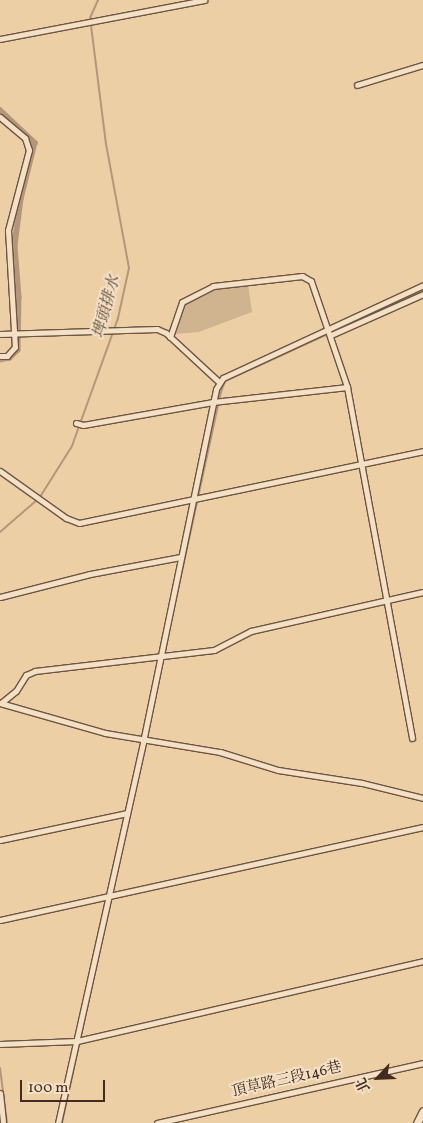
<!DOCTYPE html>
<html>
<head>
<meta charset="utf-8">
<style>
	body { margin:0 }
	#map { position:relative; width:423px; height:1123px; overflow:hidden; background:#edcfa6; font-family:Vollkorn,"Noto Serif TC",serif }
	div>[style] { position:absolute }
	.green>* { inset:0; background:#d0b38f }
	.stream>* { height:2px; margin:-1px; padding:0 1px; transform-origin:1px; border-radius:1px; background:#b49779 }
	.canal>* { height:5.5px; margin:-2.75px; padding:0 2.75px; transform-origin:2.75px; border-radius:2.75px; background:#b49779 }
	.roads { filter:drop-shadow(1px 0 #6e5442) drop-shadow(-1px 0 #6e5442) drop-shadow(0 1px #6e5442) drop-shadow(0 -1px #6e5442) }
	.minor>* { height:5px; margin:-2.5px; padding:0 2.5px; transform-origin:2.5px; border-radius:2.5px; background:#f3e0c5 }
	.tertiary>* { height:7px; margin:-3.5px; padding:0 3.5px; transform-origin:3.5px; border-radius:3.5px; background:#f3e0c5 }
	span { translate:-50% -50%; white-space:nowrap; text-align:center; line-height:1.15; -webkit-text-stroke:4px #f3e0c5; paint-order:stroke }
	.street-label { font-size:15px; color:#442b21 }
	.water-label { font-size:16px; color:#604637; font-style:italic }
	.north { position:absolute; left:353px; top:1053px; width:50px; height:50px; -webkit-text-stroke:4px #f3e0c5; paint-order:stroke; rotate:245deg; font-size:14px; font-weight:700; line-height:20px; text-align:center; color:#442b21 }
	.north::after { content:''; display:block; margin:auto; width:18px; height:22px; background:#442b21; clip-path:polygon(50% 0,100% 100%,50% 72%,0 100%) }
	.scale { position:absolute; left:20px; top:1080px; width:85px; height:22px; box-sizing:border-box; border:2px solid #442b21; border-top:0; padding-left:6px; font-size:15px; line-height:18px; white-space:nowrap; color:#442b21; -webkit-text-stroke:4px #f3e0c5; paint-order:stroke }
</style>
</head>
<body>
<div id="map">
	<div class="green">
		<i style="clip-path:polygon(248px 284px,252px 312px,199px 332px,176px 334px,186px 301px,207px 290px)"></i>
	</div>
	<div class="stream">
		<i style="left:341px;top:328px;width:90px;rotate:-24.9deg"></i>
		<i style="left:40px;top:497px;width:60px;rotate:-57.9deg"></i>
		<i style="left:72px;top:446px;width:136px;rotate:-70.2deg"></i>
		<i style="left:118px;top:318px;width:51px;rotate:-77.6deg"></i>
		<i style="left:129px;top:268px;width:126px;rotate:-100.5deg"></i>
		<i style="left:106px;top:144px;width:127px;rotate:-97.2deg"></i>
		<i style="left:90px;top:18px;width:20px;rotate:-66deg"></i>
		<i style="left:0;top:532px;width:49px;rotate:-40.9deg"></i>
		<i style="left:0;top:1068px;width:55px;rotate:82.7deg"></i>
		<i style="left:62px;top:1123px;width:748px;rotate:-77.73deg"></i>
		<i style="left:221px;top:392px;width:12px;rotate:-70deg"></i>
		<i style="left:225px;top:381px;width:113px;rotate:-24.5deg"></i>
	</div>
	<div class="canal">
		<i style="left:0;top:110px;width:48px;rotate:43.3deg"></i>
		<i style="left:35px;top:143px;width:58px;rotate:104deg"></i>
		<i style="left:21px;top:199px;width:47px;rotate:97.3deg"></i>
		<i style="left:15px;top:246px;width:51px;rotate:85.5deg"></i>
		<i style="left:19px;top:297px;width:53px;rotate:91.1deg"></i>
		<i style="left:18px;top:350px;width:11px;rotate:135deg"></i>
		<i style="left:10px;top:358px;width:10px;rotate:169deg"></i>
	</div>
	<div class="roads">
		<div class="minor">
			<i style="left:0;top:39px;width:208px;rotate:-10.8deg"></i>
			<i style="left:357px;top:85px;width:69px;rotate:-16.9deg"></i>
			<i style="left:0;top:117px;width:33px;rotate:40deg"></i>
			<i style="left:25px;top:138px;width:13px;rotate:72deg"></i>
			<i style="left:29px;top:150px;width:83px;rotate:104.7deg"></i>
			<i style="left:8px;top:230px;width:117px;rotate:86.6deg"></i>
			<i style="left:15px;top:347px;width:12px;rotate:132deg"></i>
			<i style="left:7px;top:356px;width:7px;rotate:180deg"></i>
			<i style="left:0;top:334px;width:157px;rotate:-1.8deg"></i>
			<i style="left:157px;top:329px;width:10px;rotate:24deg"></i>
			<i style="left:166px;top:333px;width:72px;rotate:42.8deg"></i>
			<i style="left:331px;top:335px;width:101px;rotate:-24deg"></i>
			<i style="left:170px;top:337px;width:37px;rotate:-71deg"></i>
			<i style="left:182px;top:302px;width:35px;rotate:-27deg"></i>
			<i style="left:213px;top:286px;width:90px;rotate:-6.4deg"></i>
			<i style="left:302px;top:276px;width:10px;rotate:29deg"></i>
			<i style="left:311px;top:281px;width:112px;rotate:71.2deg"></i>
			<i style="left:347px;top:387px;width:357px;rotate:79.5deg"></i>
			<i style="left:76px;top:423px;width:7px;rotate:16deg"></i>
			<i style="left:83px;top:425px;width:132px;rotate:-10deg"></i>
			<i style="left:213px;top:402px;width:135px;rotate:-6.4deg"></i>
			<i style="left:0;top:471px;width:81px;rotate:35.5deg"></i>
			<i style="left:66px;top:518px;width:14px;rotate:21deg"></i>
			<i style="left:79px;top:523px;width:351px;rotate:-11.8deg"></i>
			<i style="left:0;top:597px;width:93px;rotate:-14.3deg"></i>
			<i style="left:90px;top:574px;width:92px;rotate:-10.7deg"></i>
			<i style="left:0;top:703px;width:109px;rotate:15.9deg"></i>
			<i style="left:105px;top:733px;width:117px;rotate:9.4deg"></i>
			<i style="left:220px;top:752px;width:61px;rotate:17.2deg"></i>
			<i style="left:278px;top:770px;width:85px;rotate:8.8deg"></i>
			<i style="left:362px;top:783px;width:63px;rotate:13.8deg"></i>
			<i style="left:1px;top:703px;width:19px;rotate:-39deg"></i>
			<i style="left:16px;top:691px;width:19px;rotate:-58deg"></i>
			<i style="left:26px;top:675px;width:10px;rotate:-24deg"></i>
			<i style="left:35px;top:671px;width:180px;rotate:-6.7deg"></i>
			<i style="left:214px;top:650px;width:42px;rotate:-27.2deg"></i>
			<i style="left:251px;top:631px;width:176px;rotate:-12.8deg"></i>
			<i style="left:0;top:840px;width:130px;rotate:-12deg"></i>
			<i style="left:0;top:920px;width:433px;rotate:-12.4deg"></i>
			<i style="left:0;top:1044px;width:77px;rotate:-2.2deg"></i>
			<i style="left:77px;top:1041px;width:355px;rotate:-13deg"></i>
			<i style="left:0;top:1093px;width:30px;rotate:84deg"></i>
			<i style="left:58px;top:1123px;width:390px;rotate:-77.4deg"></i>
			<i style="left:143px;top:742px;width:360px;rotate:-78.3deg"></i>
			<i style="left:216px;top:389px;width:13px;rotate:-58deg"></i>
			<i style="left:223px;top:378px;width:221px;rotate:-24.9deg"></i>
			<i style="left:157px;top:1123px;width:273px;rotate:-12.7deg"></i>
		</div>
		<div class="tertiary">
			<i style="left:417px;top:1123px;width:13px;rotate:-63deg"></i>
		</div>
	</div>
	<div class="street-label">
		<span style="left:287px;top:1080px;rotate:-13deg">頂草路三段146巷</span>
	</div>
	<div class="water-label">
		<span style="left:107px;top:307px;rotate:-75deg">埤頭排水</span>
	</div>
	<div class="north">北</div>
	<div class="scale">100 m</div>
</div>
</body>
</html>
